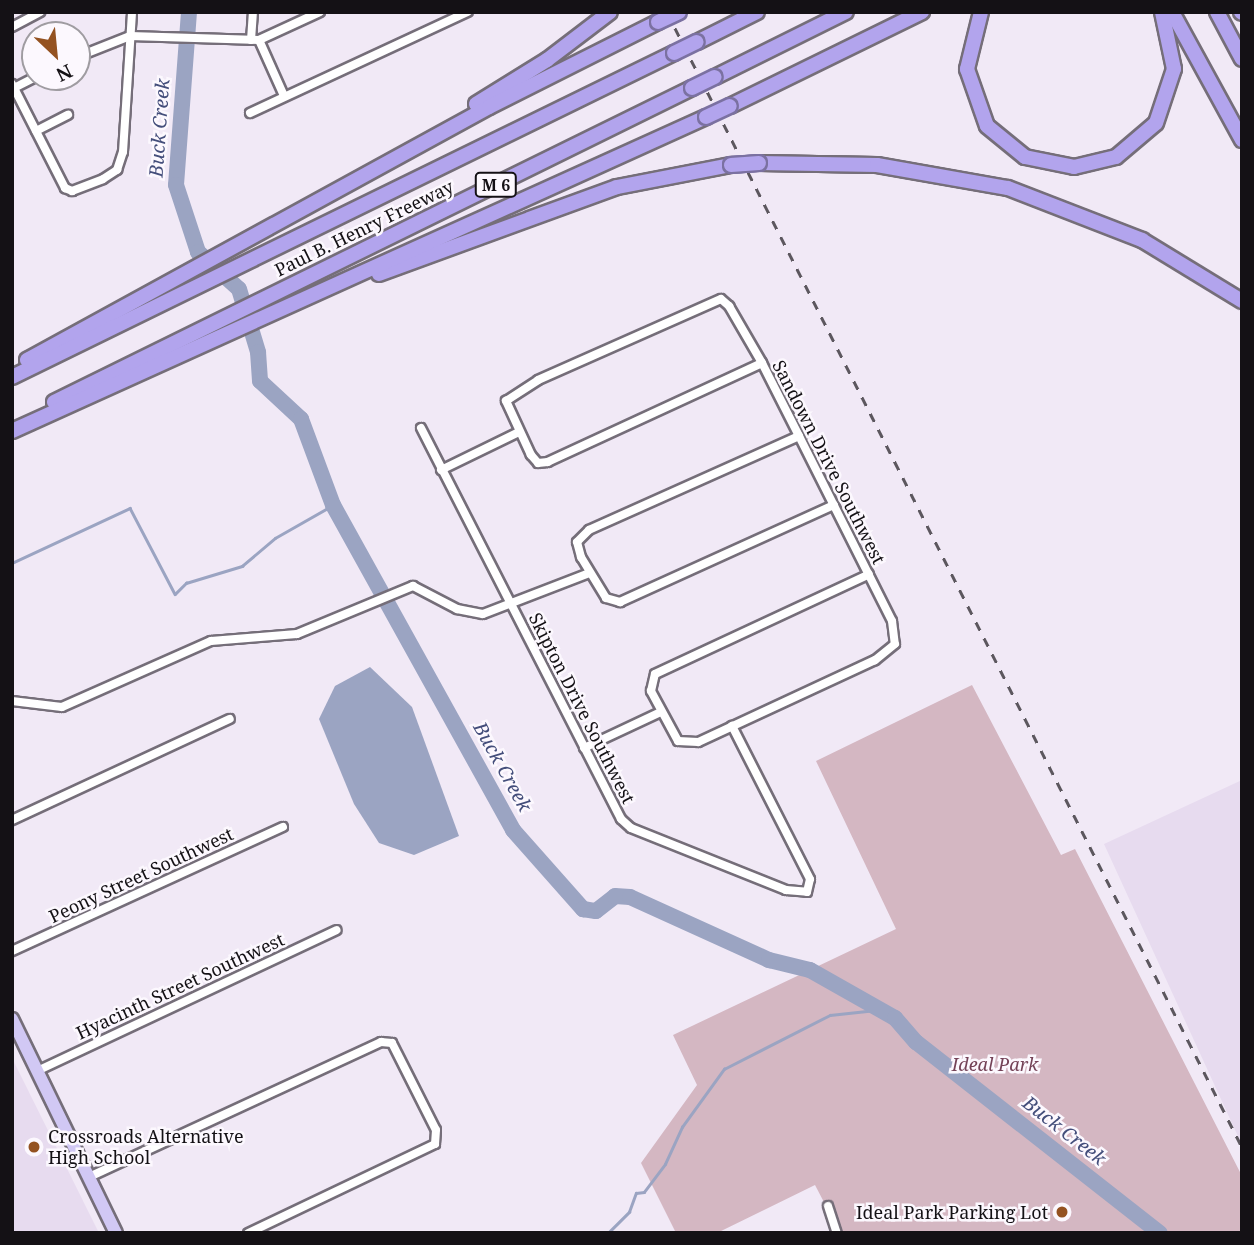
<!DOCTYPE html>
<html>
<head>
<meta charset="utf-8">
<style>
	body { margin:0 }
	#map { position:relative; width:1254px; height:1245px; overflow:hidden; background:#f1e9f6; font-family:"Noto Serif",serif }
	div>[style] { position:absolute }
	.built>* { inset:0; background:#e7dbef }
	.green>* { inset:0; background:#d4b7c2 }
	.water>* { inset:0; background:#9ba4c2 }
	.stream>* { height:2.5px; margin:-1.25px; padding:0 1.25px; transform-origin:1.25px; border-radius:1.25px; background:#9ba4c2 }
	.river>* { height:16px; margin:-8px; padding:0 8px; transform-origin:8px; border-radius:8px; background:#9ba4c2 }
	.roads { filter:drop-shadow(2px 0 #756e79) drop-shadow(-2px 0 #756e79) drop-shadow(0 2px #756e79) drop-shadow(0 -2px #756e79) }
	.street>* { height:8px; margin:-4px; padding:0 4px; transform-origin:4px; border-radius:4px; background:#fff }
	.primary>* { height:12px; margin:-6px; padding:0 6px; transform-origin:6px; border-radius:6px; background:#d1c8f4 }
	.highway>* { height:14px; margin:-7px; padding:0 7px; transform-origin:7px; border-radius:7px; background:#b2a4ed }
	.rail>* { height:2.5px; margin-top:-1.25px; transform-origin:0; background:repeating-linear-gradient(90deg,#5c575e 0 9px,transparent 0 18px) }
	.bridges { filter:drop-shadow(2px 0 #7b71a1) drop-shadow(-2px 0 #7b71a1) drop-shadow(0 2px #7b71a1) drop-shadow(0 -2px #7b71a1) }
	.highway-bridge>* { height:14px; margin:-7px; padding:0 7px; transform-origin:7px; border-radius:7px; background:#b2a4ed }
	.dots>* { width:19px; height:19px; translate:-50% -50%; box-sizing:border-box; border:4px solid #fcf8fe; border-radius:50% }
	span { translate:-50% -50%; white-space:nowrap; text-align:center; line-height:1.15; -webkit-text-stroke:5px #fcf8fe; paint-order:stroke }
	.shield-label span { padding:2px 5px; background:#fcf8fe; border:2px solid; border-radius:5px; -webkit-text-stroke-width:0 }
	.shield-label { font-size:16px; color:#141115; font-weight:700 }
	.street-label { font-size:18px; color:#141115 }
	.park-label { font-size:18px; color:#744257; font-style:italic }
	.poi-label { font-size:18px; color:#141115 }
	.left { translate:0 -50%; text-align:left }
	.right { translate:-100% -50%; text-align:right }
	.water-label { font-size:19px; color:#444e7b; font-style:italic }
	.frame { position:absolute; inset:0; border:14px solid #141115; pointer-events:none }
	.north { position:absolute; left:21px; top:21px; width:70px; height:70px; box-sizing:border-box; background:#fcf8fe; border:2px solid #9f9ca1; border-radius:50%; rotate:154deg; font-size:19px; font-weight:700; line-height:28px; text-align:center; color:#141115 }
	.north::after { content:''; display:block; margin:auto; width:24px; height:32px; background:#945221; clip-path:polygon(50% 0,100% 100%,50% 72%,0 100%) }
</style>
</head>
<body>
<div id="map">
	<div class="built">
		<i style="clip-path:polygon(1242px 780px,1242px 1145px,1104px 844px)"></i>
		<i style="clip-path:polygon(12px 1060px,13px 1060px,99px 1233px,12px 1233px)"></i>
	</div>
	<div class="green">
		<i style="clip-path:polygon(972px 685px,1061px 855px,1075px 849px,1242px 1176px,1242px 1233px,840px 1233px,815px 1185px,717px 1233px,676px 1233px,641px 1163px,697px 1085px,673px 1035px,896px 929px,816px 761px)"></i>
	</div>
	<div class="water">
		<i style="clip-path:polygon(370px 667px,412px 707px,459px 836px,414px 855px,379px 843px,354px 804px,319px 719px,335px 686px)"></i>
	</div>
	<div class="stream">
		<i style="left:12px;top:563px;width:130px;rotate:-25deg"></i>
		<i style="left:130px;top:508px;width:97px;rotate:62.4deg"></i>
		<i style="left:175px;top:594px;width:16px;rotate:-45deg"></i>
		<i style="left:186px;top:583px;width:59px;rotate:-16.9deg"></i>
		<i style="left:242px;top:566px;width:43px;rotate:-40.3deg"></i>
		<i style="left:275px;top:538px;width:67px;rotate:-29.6deg"></i>
		<i style="left:608px;top:1233px;width:30px;rotate:-45deg"></i>
		<i style="left:629px;top:1212px;width:20px;rotate:-70deg"></i>
		<i style="left:636px;top:1193px;width:8px;rotate:-7deg"></i>
		<i style="left:644px;top:1192px;width:35px;rotate:-53deg"></i>
		<i style="left:665px;top:1164px;width:41px;rotate:-65.3deg"></i>
		<i style="left:682px;top:1127px;width:72px;rotate:-54.1deg"></i>
		<i style="left:724px;top:1069px;width:119px;rotate:-27deg"></i>
		<i style="left:830px;top:1015px;width:46px;rotate:-6.2deg"></i>
	</div>
	<div class="river">
		<i style="left:189px;top:12px;width:173px;rotate:94.3deg"></i>
		<i style="left:176px;top:185px;width:71px;rotate:71.8deg"></i>
		<i style="left:198px;top:252px;width:55px;rotate:42.1deg"></i>
		<i style="left:239px;top:289px;width:66px;rotate:73.2deg"></i>
		<i style="left:258px;top:352px;width:29px;rotate:86deg"></i>
		<i style="left:260px;top:381px;width:56px;rotate:42.8deg"></i>
		<i style="left:301px;top:419px;width:92px;rotate:69.6deg"></i>
		<i style="left:333px;top:505px;width:372px;rotate:61deg"></i>
		<i style="left:513px;top:830px;width:106px;rotate:48.5deg"></i>
		<i style="left:583px;top:909px;width:13px;rotate:9deg"></i>
		<i style="left:596px;top:911px;width:24px;rotate:-38deg"></i>
		<i style="left:615px;top:896px;width:15px;rotate:4deg"></i>
		<i style="left:630px;top:897px;width:153px;rotate:24.4deg"></i>
		<i style="left:769px;top:960px;width:42px;rotate:13.7deg"></i>
		<i style="left:810px;top:970px;width:98px;rotate:29.5deg"></i>
		<i style="left:895px;top:1018px;width:32px;rotate:49deg"></i>
		<i style="left:916px;top:1042px;width:310px;rotate:38.1deg"></i>
	</div>
	<div class="roads">
		<div class="street">
			<i style="left:12px;top:27px;width:32px;rotate:-28deg"></i>
			<i style="left:251px;top:40px;width:28px;rotate:-86deg"></i>
			<i style="left:259px;top:40px;width:61px;rotate:65.9deg"></i>
			<i style="left:77px;top:57px;width:57px;rotate:-21.6deg"></i>
			<i style="left:130px;top:36px;width:129px;rotate:1.8deg"></i>
			<i style="left:259px;top:40px;width:67px;rotate:-24.7deg"></i>
			<i style="left:12px;top:84px;width:117px;rotate:63deg"></i>
			<i style="left:65px;top:188px;width:8px;rotate:23deg"></i>
			<i style="left:72px;top:191px;width:33px;rotate:-21deg"></i>
			<i style="left:103px;top:179px;width:17px;rotate:-33deg"></i>
			<i style="left:117px;top:170px;width:19px;rotate:-72deg"></i>
			<i style="left:123px;top:152px;width:140px;rotate:-86.3deg"></i>
			<i style="left:14px;top:88px;width:25px;rotate:-27deg"></i>
			<i style="left:250px;top:113px;width:240px;rotate:-24.9deg"></i>
			<i style="left:36px;top:131px;width:36px;rotate:-27deg"></i>
			<i style="left:762px;top:363px;width:236px;rotate:155.2deg"></i>
			<i style="left:548px;top:462px;width:10px;rotate:174deg"></i>
			<i style="left:538px;top:463px;width:11px;rotate:-131deg"></i>
			<i style="left:531px;top:455px;width:60px;rotate:-114.8deg"></i>
			<i style="left:506px;top:401px;width:38px;rotate:-33deg"></i>
			<i style="left:538px;top:380px;width:200px;rotate:-23.9deg"></i>
			<i style="left:721px;top:299px;width:11px;rotate:41deg"></i>
			<i style="left:729px;top:306px;width:66px;rotate:59.9deg"></i>
			<i style="left:762px;top:363px;width:82px;rotate:63.1deg"></i>
			<i style="left:799px;top:436px;width:207px;rotate:63.3deg"></i>
			<i style="left:892px;top:621px;width:23px;rotate:83deg"></i>
			<i style="left:895px;top:644px;width:26px;rotate:141deg"></i>
			<i style="left:875px;top:660px;width:195px;rotate:155.1deg"></i>
			<i style="left:698px;top:742px;width:20px;rotate:-177deg"></i>
			<i style="left:678px;top:741px;width:57px;rotate:-118.4deg"></i>
			<i style="left:651px;top:691px;width:17px;rotate:-77deg"></i>
			<i style="left:655px;top:674px;width:236px;rotate:-25deg"></i>
			<i style="left:421px;top:428px;width:439px;rotate:62.9deg"></i>
			<i style="left:621px;top:819px;width:13px;rotate:42deg"></i>
			<i style="left:631px;top:828px;width:167px;rotate:21.8deg"></i>
			<i style="left:786px;top:890px;width:21px;rotate:5deg"></i>
			<i style="left:807px;top:892px;width:13px;rotate:-77deg"></i>
			<i style="left:810px;top:879px;width:172px;rotate:-117deg"></i>
			<i style="left:799px;top:436px;width:230px;rotate:155.9deg"></i>
			<i style="left:589px;top:530px;width:17px;rotate:135deg"></i>
			<i style="left:577px;top:542px;width:16px;rotate:75deg"></i>
			<i style="left:581px;top:557px;width:48px;rotate:58.6deg"></i>
			<i style="left:606px;top:598px;width:15px;rotate:16deg"></i>
			<i style="left:620px;top:602px;width:235px;rotate:-24.4deg"></i>
			<i style="left:441px;top:470px;width:87px;rotate:-26deg"></i>
			<i style="left:12px;top:701px;width:50px;rotate:6.8deg"></i>
			<i style="left:62px;top:707px;width:163px;rotate:-23.9deg"></i>
			<i style="left:211px;top:641px;width:86px;rotate:-4.7deg"></i>
			<i style="left:297px;top:634px;width:126px;rotate:-22.5deg"></i>
			<i style="left:413px;top:586px;width:50px;rotate:27.6deg"></i>
			<i style="left:457px;top:609px;width:26px;rotate:11deg"></i>
			<i style="left:483px;top:614px;width:114px;rotate:-21.1deg"></i>
			<i style="left:584px;top:748px;width:85px;rotate:-25.1deg"></i>
			<i style="left:12px;top:820px;width:240px;rotate:-24.9deg"></i>
			<i style="left:12px;top:951px;width:298px;rotate:-24.6deg"></i>
			<i style="left:37px;top:1071px;width:331px;rotate:-25.2deg"></i>
			<i style="left:89px;top:1177px;width:322px;rotate:-24.8deg"></i>
			<i style="left:381px;top:1042px;width:11px;rotate:5deg"></i>
			<i style="left:392px;top:1043px;width:97px;rotate:63.2deg"></i>
			<i style="left:436px;top:1130px;width:14px;rotate:94deg"></i>
			<i style="left:435px;top:1144px;width:207px;rotate:154.5deg"></i>
			<i style="left:828px;top:1206px;width:28px;rotate:72deg"></i>
		</div>
		<div class="primary">
			<i style="left:12px;top:1019px;width:238px;rotate:64.1deg"></i>
		</div>
		<div class="highway">
			<i style="left:981px;top:12px;width:59px;rotate:103.8deg"></i>
			<i style="left:967px;top:69px;width:60px;rotate:70.7deg"></i>
			<i style="left:987px;top:126px;width:49px;rotate:39.2deg"></i>
			<i style="left:1025px;top:157px;width:50px;rotate:11.5deg"></i>
			<i style="left:1074px;top:167px;width:43px;rotate:-13.4deg"></i>
			<i style="left:1116px;top:157px;width:52px;rotate:-40.4deg"></i>
			<i style="left:1156px;top:123px;width:57px;rotate:-71.6deg"></i>
			<i style="left:1174px;top:69px;width:58px;rotate:-101.9deg"></i>
			<i style="left:1172px;top:12px;width:146px;rotate:61.3deg"></i>
			<i style="left:1217px;top:12px;width:53px;rotate:62deg"></i>
			<i style="left:1241px;top:12px;width:1px;rotate:45deg"></i>
			<i style="left:697px;top:42px;width:67px;rotate:-26.6deg"></i>
			<i style="left:715px;top:77px;width:146px;rotate:-26.4deg"></i>
			<i style="left:476px;top:104px;width:84px;rotate:-31.8deg"></i>
			<i style="left:547px;top:60px;width:79px;rotate:-37.3deg"></i>
			<i style="left:730px;top:106px;width:214px;rotate:-26.1deg"></i>
			<i style="left:759px;top:163px;width:118px;rotate:1deg"></i>
			<i style="left:877px;top:165px;width:133px;rotate:10deg"></i>
			<i style="left:1008px;top:188px;width:144px;rotate:21.2deg"></i>
			<i style="left:1142px;top:240px;width:117px;rotate:31.4deg"></i>
			<i style="left:379px;top:274px;width:253px;rotate:-20.1deg"></i>
			<i style="left:617px;top:187px;width:116px;rotate:-10.9deg"></i>
			<i style="left:27px;top:360px;width:527px;rotate:-28.71deg"></i>
			<i style="left:489px;top:107px;width:189px;rotate:-26.7deg"></i>
			<i style="left:12px;top:377px;width:737px;rotate:-26.08deg"></i>
			<i style="left:54px;top:402px;width:711px;rotate:-26.2deg"></i>
			<i style="left:12px;top:431px;width:762px;rotate:-24.34deg"></i>
		</div>
	</div>
	<div class="rail">
		<i style="left:667px;top:12px;width:1272px;rotate:63.13deg"></i>
	</div>
	<div class="bridges">
		<div class="highway-bridge">
			<i style="left:658px;top:22px;width:23px;rotate:-25deg"></i>
			<i style="left:674px;top:53px;width:25px;rotate:-26deg"></i>
			<i style="left:692px;top:88px;width:25px;rotate:-26deg"></i>
			<i style="left:706px;top:117px;width:26px;rotate:-25deg"></i>
			<i style="left:731px;top:165px;width:28px;rotate:-4deg"></i>
		</div>
	</div>
	<div class="dots">
		<i style="left:34px;top:1147px;background:#945221"></i>
		<i style="left:1062px;top:1212px;background:#945221"></i>
	</div>
	<div class="shield-label">
		<span style="left:496px;top:185px">M 6</span>
	</div>
	<div class="street-label">
		<span style="left:364px;top:228px;rotate:-26deg">Paul B. Henry Freeway</span>
		<span style="left:829px;top:462px;rotate:63deg">Sandown Drive Southwest</span>
		<span style="left:582px;top:708px;rotate:63deg">Skipton Drive Southwest</span>
		<span style="left:141px;top:875px;rotate:-25deg">Peony Street Southwest</span>
		<span style="left:180px;top:986px;rotate:-25deg">Hyacinth Street Southwest</span>
	</div>
	<div class="park-label">
		<span style="left:995px;top:1064px">Ideal Park</span>
	</div>
	<div class="poi-label">
		<span class="left" style="left:48px;top:1147px">Crossroads Alternative<br>High School</span>
		<span class="right" style="left:1048px;top:1212px">Ideal Park Parking Lot</span>
	</div>
	<div class="water-label">
		<span style="left:160px;top:128px;rotate:-86deg">Buck Creek</span>
		<span style="left:502px;top:767px;rotate:61deg">Buck Creek</span>
		<span style="left:1064px;top:1131px;rotate:38deg">Buck Creek</span>
	</div>
	<div class="frame"></div>
	<div class="north">N</div>
</div>
</body>
</html>
